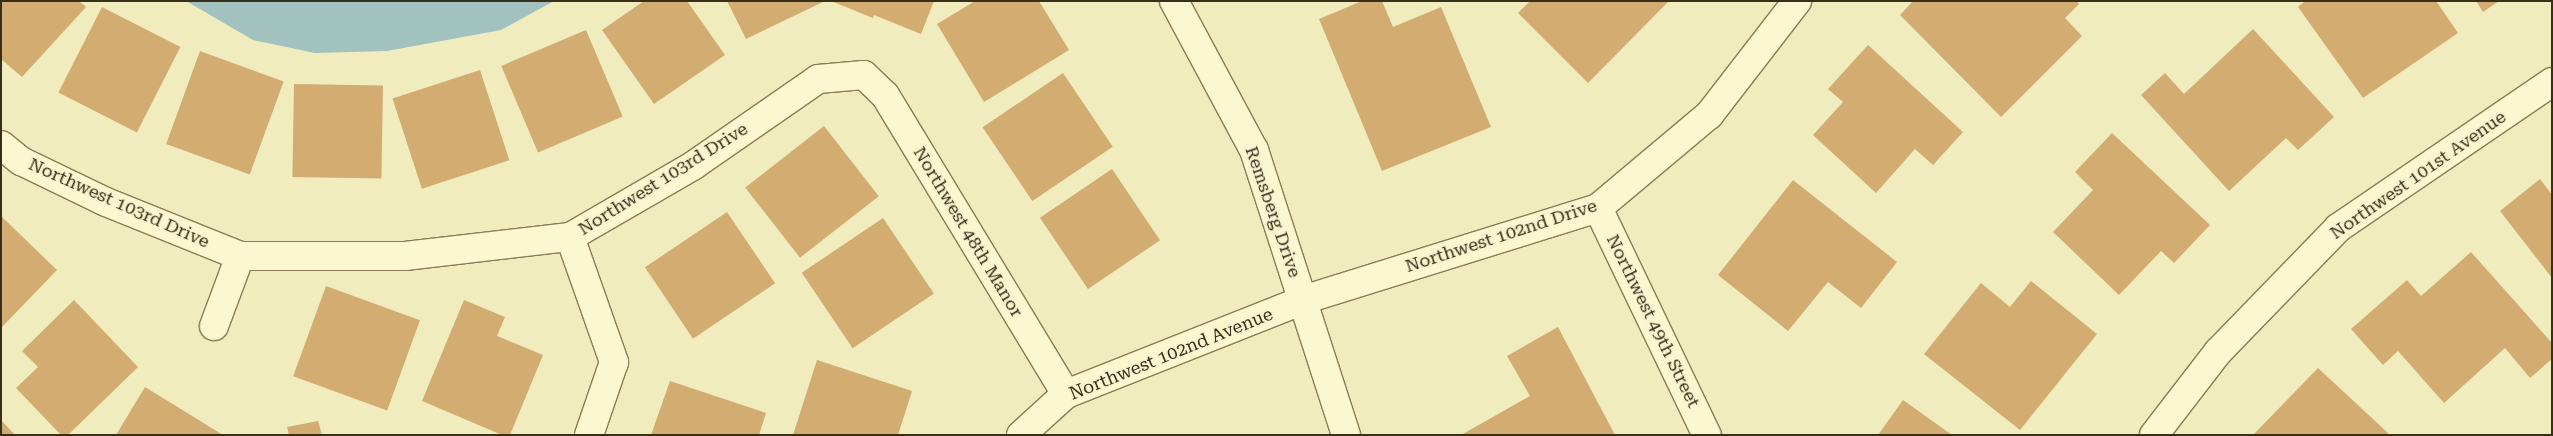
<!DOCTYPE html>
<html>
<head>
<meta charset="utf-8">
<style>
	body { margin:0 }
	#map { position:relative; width:2553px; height:436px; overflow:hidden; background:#f1ecbd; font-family:"Roboto Serif",serif }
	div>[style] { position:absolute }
	.water>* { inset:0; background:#a1c2bf }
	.building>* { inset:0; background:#d2ac70; transform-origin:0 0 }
	.roads { filter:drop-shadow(1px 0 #8a7c55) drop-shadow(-1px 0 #8a7c55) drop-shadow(0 1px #8a7c55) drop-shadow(0 -1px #8a7c55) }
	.minor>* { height:28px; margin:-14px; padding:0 14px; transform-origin:14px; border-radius:14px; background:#fbf7d1 }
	span { translate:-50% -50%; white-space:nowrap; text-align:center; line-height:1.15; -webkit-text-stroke:4px #f8f4cd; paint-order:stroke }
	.street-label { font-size:18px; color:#382f1b }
	.frame { position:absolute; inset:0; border:2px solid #382f1b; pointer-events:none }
</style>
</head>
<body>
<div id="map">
	<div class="water">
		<i style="clip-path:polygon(186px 1px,554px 1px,501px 30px,387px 51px,315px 53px,253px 40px)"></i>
	</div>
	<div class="building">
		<i style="clip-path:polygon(1px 1px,79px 1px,86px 7px,22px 77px,1px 59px)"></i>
		<i style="clip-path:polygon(644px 1px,687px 1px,725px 55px,654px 104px,602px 30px)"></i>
		<i style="clip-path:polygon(727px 1px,825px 1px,746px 39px)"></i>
		<i style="clip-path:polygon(831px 1px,934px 1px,921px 34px,874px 15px,873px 18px)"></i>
		<i style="clip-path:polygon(975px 1px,1039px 1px,1069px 50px,984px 102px,937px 24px)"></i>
		<i style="clip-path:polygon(1362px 1px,1382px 1px,1393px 27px,1441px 7px,1491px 127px,1382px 171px,1319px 19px)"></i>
		<i style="clip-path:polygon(1530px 1px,1669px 1px,1588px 83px,1518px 13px)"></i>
		<i style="clip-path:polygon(1913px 1px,2077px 1px,2079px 4px,2065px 18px,2082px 36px,2001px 117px,1900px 15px)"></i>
		<i style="clip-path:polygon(2305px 1px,2436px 1px,2458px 33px,2363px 98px,2298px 7px)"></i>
		<i style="clip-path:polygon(2476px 1px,2499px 1px,2483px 12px)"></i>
		<i style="left:102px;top:7px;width:88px;height:96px;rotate:27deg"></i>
		<i style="clip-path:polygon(2253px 29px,2334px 117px,2298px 150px,2286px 138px,2229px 191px,2141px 95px,2165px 73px,2184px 94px)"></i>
		<i style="left:586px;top:30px;width:94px;height:92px;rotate:67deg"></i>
		<i style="clip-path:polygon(1868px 45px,1963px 132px,1933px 165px,1915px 149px,1876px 193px,1813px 135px,1843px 102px,1828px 89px)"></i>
		<i style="left:200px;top:51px;width:89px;height:99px;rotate:20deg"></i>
		<i style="left:480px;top:70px;width:95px;height:92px;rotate:72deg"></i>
		<i style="left:1063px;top:73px;width:89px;height:97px;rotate:56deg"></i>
		<i style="left:294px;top:84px;width:89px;height:93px;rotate:1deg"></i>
		<i style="left:824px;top:126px;width:89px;height:100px;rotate:52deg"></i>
		<i style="clip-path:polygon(2112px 133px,2210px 225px,2174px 263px,2161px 251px,2119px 295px,2053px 232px,2093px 190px,2075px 172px)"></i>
		<i style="left:1112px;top:169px;width:86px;height:87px;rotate:56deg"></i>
		<i style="clip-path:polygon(2540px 179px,2552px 195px,2552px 278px,2500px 211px)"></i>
		<i style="clip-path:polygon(1793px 180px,1897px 262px,1861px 308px,1828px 282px,1788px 331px,1718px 275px)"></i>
		<i style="left:727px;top:212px;width:86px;height:99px;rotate:56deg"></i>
		<i style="clip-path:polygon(1px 216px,57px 270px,1px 328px)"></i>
		<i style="left:883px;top:218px;width:91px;height:98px;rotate:56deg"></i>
		<i style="clip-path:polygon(2471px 252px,2552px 343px,2552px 359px,2530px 378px,2505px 348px,2444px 403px,2398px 351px,2383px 365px,2351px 329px,2407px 280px,2421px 296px)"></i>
		<i style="clip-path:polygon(2031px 281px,2097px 334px,2020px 430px,1924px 354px,1981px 283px,2010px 307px)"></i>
		<i style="left:326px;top:286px;width:100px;height:96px;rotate:20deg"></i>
		<i style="clip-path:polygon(74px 300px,138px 367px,68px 435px,61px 435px,16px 388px,38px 367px,22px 351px)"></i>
		<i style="clip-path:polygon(464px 300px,505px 317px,497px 336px,543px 355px,510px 435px,502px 435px,422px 401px)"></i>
		<i style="clip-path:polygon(1558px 327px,1615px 435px,1461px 435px,1530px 396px,1507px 356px)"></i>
		<i style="clip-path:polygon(817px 360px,912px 391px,898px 435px,793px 435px)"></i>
		<i style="clip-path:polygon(2318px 368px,2388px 433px,2387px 435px,2253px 435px)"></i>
		<i style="clip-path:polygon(670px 381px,766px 413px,759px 435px,651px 435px)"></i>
		<i style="clip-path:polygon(145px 387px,223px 435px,116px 435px)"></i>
		<i style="clip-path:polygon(1903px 400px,1952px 435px,1878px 435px)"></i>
		<i style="clip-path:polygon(1px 420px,15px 435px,1px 435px)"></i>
		<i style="clip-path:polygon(318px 421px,322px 435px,289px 435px,287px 427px)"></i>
	</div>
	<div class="roads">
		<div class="minor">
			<i style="left:1174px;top:1px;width:169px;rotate:61.8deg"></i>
			<i style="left:1254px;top:150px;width:299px;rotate:72.1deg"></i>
			<i style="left:1px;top:145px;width:26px;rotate:39deg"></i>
			<i style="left:21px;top:161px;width:94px;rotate:25.8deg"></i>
			<i style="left:106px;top:202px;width:144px;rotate:21.9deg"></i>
			<i style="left:240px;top:256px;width:165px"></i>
			<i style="left:405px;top:256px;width:166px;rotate:-6.6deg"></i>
			<i style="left:570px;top:237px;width:143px;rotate:-30.1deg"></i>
			<i style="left:694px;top:165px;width:151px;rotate:-34.7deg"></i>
			<i style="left:818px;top:79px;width:46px;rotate:-5deg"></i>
			<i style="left:864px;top:75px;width:29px;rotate:44deg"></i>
			<i style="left:885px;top:95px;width:350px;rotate:58.8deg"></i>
			<i style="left:1598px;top:208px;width:252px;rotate:64.4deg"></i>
			<i style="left:570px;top:237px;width:133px;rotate:70.6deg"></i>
			<i style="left:614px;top:362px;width:77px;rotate:108.9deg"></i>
			<i style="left:214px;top:326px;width:75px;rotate:-69.6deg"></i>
			<i style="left:1021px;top:435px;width:61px;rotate:-42.3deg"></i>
			<i style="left:1066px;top:394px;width:255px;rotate:-21.6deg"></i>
			<i style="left:1303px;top:300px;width:309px;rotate:-17.3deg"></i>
			<i style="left:1598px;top:208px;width:145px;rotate:-40deg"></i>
			<i style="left:1709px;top:115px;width:144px;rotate:-52.3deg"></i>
			<i style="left:2154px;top:435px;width:105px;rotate:-52.4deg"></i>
			<i style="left:2218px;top:352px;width:173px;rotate:-45.9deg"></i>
			<i style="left:2338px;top:228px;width:259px;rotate:-34.3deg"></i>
		</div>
	</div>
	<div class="street-label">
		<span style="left:2418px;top:175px;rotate:-35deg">Northwest 101st Avenue</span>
		<span style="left:663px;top:179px;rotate:-32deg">Northwest 103rd Drive</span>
		<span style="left:119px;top:203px;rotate:24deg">Northwest 103rd Drive</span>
		<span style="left:1273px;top:212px;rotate:71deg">Remsberg Drive</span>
		<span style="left:968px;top:232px;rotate:59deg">Northwest 48th Manor</span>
		<span style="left:1501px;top:236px;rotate:-18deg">Northwest 102nd Drive</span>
		<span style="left:1653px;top:321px;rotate:64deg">Northwest 49th Street</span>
		<span style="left:1171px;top:354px;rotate:-22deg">Northwest 102nd Avenue</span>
	</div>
	<div class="frame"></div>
</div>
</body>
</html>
